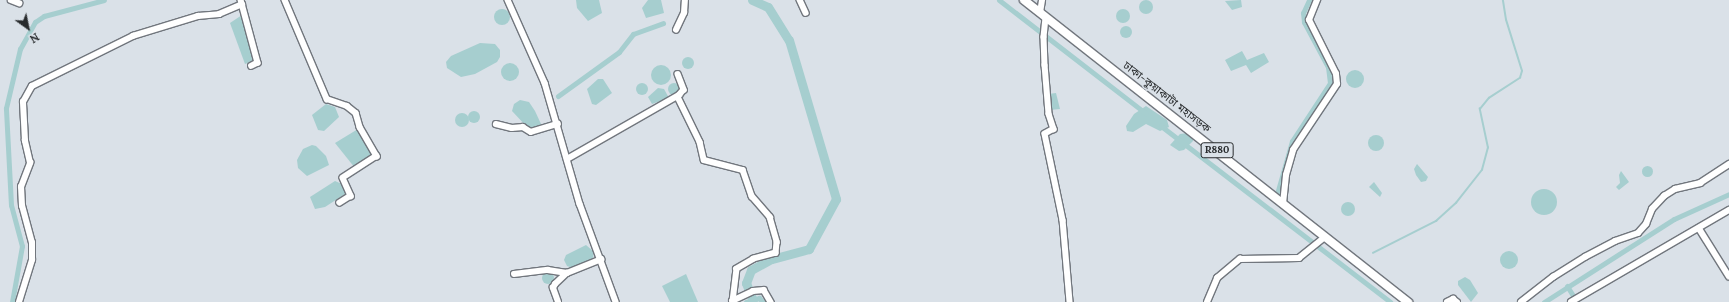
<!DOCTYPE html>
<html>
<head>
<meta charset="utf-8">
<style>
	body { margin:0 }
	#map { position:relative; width:1729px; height:302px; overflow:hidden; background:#dae1e8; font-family:Lora,"Noto Sans Bengali",serif }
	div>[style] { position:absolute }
	.water>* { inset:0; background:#a6cecf }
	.round { border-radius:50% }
	.stream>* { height:1.5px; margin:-0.75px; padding:0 0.75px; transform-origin:0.75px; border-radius:0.75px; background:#a6cecf }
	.canal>* { height:5px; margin:-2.5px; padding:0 2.5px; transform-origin:2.5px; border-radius:2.5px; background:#a6cecf }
	.river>* { height:9px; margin:-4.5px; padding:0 4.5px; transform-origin:4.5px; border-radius:4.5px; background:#a6cecf }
	.roads { filter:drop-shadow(1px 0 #71767d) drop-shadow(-1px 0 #71767d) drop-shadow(0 1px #71767d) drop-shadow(0 -1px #71767d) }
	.minor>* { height:5.5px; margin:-2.75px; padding:0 2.75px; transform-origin:2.75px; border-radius:2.75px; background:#fff }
	.primary>* { height:8px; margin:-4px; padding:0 4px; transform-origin:4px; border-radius:4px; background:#fff }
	span { translate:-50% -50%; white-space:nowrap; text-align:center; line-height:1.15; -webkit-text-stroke:3px #dae1e8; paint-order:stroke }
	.shield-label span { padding:1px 3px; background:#dae1e8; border:1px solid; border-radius:3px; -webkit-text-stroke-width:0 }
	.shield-label { font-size:10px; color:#282b2d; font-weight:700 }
	.street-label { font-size:11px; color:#282b2d }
	.north { position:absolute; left:8px; top:8px; width:40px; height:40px; -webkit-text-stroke:3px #dae1e8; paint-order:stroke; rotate:147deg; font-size:11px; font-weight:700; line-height:16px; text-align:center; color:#282b2d }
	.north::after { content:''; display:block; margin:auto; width:14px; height:18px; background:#282b2d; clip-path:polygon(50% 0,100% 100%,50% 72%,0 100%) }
</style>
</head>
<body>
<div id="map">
	<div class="water">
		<i class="round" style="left:1139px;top:0;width:14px;height:14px"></i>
		<i style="clip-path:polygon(576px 0,599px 0,602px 13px,588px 21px,577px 8px)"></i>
		<i style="clip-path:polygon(648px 0,661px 0,664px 13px,646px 18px,642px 8px)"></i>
		<i style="clip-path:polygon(1241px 0,1242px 7px,1232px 10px,1225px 1px)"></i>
		<i class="round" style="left:1116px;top:9px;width:14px;height:14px"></i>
		<i class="round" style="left:494px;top:9px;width:16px;height:16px"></i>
		<i style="clip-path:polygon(242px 15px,255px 60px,245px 64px,230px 23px)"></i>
		<i class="round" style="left:1120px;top:26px;width:12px;height:12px"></i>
		<i style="clip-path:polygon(480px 43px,495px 44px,500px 50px,500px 57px,497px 62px,475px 74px,461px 77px,447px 68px,446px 62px,451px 56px)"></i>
		<i style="clip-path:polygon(1242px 51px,1247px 60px,1264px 53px,1269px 62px,1251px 73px,1246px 65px,1231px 71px,1225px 60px)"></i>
		<i class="round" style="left:682px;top:57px;width:12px;height:12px"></i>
		<i class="round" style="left:501px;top:63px;width:18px;height:18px"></i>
		<i class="round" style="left:651px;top:65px;width:20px;height:20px"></i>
		<i class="round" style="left:1346px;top:70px;width:18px;height:18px"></i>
		<i style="clip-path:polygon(598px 79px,603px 79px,612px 93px,596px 105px,592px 104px,587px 89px)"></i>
		<i class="round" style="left:668px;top:83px;width:12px;height:12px"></i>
		<i class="round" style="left:636px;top:83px;width:12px;height:12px"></i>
		<i style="clip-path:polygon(658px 88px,664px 89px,669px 98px,652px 104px,648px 97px)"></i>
		<i style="clip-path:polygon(1056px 93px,1060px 109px,1050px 110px,1048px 94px)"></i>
		<i style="clip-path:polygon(520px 100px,529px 102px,535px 111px,541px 124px,535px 129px,527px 127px,512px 111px,514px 104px)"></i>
		<i style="clip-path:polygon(326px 104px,335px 107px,339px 117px,324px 131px,318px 130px,312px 115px)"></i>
		<i style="clip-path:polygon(1146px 106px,1167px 120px,1169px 127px,1160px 131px,1146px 124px,1133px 132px,1127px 131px,1126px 126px,1134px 114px)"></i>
		<i class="round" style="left:468px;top:111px;width:12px;height:12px"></i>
		<i class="round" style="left:455px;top:113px;width:14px;height:14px"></i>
		<i style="clip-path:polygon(358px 129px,374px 156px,355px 168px,335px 143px)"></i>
		<i style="clip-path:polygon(1188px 133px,1193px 137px,1193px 141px,1184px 150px,1179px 151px,1170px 145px,1180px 134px)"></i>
		<i class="round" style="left:1368px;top:135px;width:16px;height:16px"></i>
		<i style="clip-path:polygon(312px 145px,316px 146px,326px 156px,329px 165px,307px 176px,298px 168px,297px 160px,303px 149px)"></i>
		<i style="clip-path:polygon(1417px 164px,1428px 177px,1426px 181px,1421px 182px,1416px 175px,1414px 169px)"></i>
		<i class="round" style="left:1641.5px;top:165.5px;width:11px;height:11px"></i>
		<i style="clip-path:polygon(1621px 171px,1629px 182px,1619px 190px,1616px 187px,1620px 183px,1619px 175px)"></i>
		<i style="clip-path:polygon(335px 181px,342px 184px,345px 194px,325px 207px,315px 209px,310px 197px)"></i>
		<i style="clip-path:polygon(1374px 182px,1382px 193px,1380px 197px,1369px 187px)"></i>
		<i class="round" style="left:1531px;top:189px;width:26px;height:26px"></i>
		<i class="round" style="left:1341px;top:202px;width:14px;height:14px"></i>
		<i style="clip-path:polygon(586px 245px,594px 252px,593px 258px,573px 268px,567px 266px,564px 260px,566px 255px)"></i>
		<i class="round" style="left:1500px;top:251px;width:18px;height:18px"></i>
		<i class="round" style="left:542px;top:272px;width:12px;height:12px"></i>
		<i style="clip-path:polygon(686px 274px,698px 302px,670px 302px,662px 286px)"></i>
		<i style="clip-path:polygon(1465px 277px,1470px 280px,1478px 293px,1471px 302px,1458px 285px,1458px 281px)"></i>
	</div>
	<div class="stream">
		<i style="left:1373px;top:253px;width:71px;rotate:-26.9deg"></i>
		<i style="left:1436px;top:221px;width:27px;rotate:-42deg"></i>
		<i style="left:1456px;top:203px;width:42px;rotate:-51.8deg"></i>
		<i style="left:1482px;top:170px;width:23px;rotate:-75deg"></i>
		<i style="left:1488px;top:148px;width:40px;rotate:-102deg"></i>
		<i style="left:1480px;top:109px;width:14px;rotate:-51deg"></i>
		<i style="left:1489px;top:98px;width:37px;rotate:-33deg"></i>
		<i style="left:1520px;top:78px;width:7px;rotate:-74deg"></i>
		<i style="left:1522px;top:71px;width:53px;rotate:-107.4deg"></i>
		<i style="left:1506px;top:20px;width:20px;rotate:-99deg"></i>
	</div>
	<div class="canal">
		<i style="left:999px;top:0;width:185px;rotate:37.7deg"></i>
		<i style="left:558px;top:96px;width:75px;rotate:-35.8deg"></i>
		<i style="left:619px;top:52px;width:23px;rotate:-52deg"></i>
		<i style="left:633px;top:34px;width:32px;rotate:-20deg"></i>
		<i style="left:1161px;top:126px;width:289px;rotate:37.5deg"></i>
		<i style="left:1277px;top:194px;width:55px;rotate:-74.2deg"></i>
		<i style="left:1292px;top:141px;width:69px;rotate:-56.8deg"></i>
		<i style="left:1330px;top:83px;width:16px;rotate:-97deg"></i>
		<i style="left:1328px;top:67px;width:51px;rotate:-118.1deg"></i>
		<i style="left:1304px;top:22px;width:9px;rotate:-96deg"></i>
		<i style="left:1303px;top:13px;width:14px;rotate:-65deg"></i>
		<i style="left:1567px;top:286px;width:19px;rotate:58deg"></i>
		<i style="left:12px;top:302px;width:57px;rotate:-79.9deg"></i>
		<i style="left:22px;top:246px;width:42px;rotate:-105deg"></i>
		<i style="left:11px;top:205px;width:97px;rotate:-93deg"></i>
		<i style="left:6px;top:108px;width:61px;rotate:-76.7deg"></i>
		<i style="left:20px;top:49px;width:31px;rotate:-61deg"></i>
		<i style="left:35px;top:22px;width:11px;rotate:-34deg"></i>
		<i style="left:44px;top:16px;width:62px;rotate:-14.9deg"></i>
		<i style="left:746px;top:302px;width:14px;rotate:-17deg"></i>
		<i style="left:759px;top:298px;width:6px;rotate:45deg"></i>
		<i style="left:1544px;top:302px;width:154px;rotate:-32.6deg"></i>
		<i style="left:1674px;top:219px;width:60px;rotate:-24.4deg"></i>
	</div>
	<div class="river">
		<i style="left:752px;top:0;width:17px;rotate:24deg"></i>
		<i style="left:768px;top:7px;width:39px;rotate:58deg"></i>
		<i style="left:789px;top:40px;width:166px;rotate:73.5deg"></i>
		<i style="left:836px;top:199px;width:57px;rotate:118.4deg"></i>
		<i style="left:809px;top:249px;width:39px;rotate:165deg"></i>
		<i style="left:771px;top:259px;width:23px;rotate:151deg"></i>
		<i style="left:751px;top:270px;width:14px;rotate:111deg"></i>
		<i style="left:746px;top:283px;width:18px;rotate:68deg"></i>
	</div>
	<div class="roads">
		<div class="minor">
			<i style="left:11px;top:0;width:9px;rotate:21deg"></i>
			<i style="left:241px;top:0;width:65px;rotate:74.9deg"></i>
			<i style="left:258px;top:63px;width:7px;rotate:153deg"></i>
			<i style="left:285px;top:0;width:108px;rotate:67deg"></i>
			<i style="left:327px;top:99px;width:21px;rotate:19deg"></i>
			<i style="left:347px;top:106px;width:11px;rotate:38deg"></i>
			<i style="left:356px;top:113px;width:15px;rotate:74deg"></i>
			<i style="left:360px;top:127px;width:34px;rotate:60deg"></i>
			<i style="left:377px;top:156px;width:40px;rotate:147.1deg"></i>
			<i style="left:343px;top:178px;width:20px;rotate:66deg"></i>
			<i style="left:351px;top:196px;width:13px;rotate:148deg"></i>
			<i style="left:508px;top:0;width:91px;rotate:66deg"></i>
			<i style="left:545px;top:83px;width:126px;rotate:73.9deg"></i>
			<i style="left:580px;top:204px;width:104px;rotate:69.8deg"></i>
			<i style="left:800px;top:0;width:14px;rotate:65deg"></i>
			<i style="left:1040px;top:13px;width:13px;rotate:-81deg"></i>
			<i style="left:1046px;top:18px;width:19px;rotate:96deg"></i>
			<i style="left:1044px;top:37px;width:28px;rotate:88deg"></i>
			<i style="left:1045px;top:65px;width:49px;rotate:85.3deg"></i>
			<i style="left:1049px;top:114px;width:16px;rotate:72deg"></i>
			<i style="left:1054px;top:129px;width:10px;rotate:151deg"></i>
			<i style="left:1045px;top:134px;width:88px;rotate:78.2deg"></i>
			<i style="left:1063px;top:220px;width:82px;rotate:85.1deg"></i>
			<i style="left:676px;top:30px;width:19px;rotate:-65deg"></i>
			<i style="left:684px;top:13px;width:13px;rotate:-86deg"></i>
			<i style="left:678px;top:74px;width:17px;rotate:69deg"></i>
			<i style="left:684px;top:90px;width:9px;rotate:131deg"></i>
			<i style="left:678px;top:97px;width:50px;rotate:63.9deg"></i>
			<i style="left:700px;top:142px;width:18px;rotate:77deg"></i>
			<i style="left:704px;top:160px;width:40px;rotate:14.4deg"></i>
			<i style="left:743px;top:170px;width:28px;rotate:71deg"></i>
			<i style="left:752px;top:196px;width:28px;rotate:49deg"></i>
			<i style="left:770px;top:217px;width:26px;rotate:74deg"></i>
			<i style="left:777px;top:242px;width:11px;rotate:95deg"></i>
			<i style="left:776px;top:253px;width:23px;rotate:165deg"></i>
			<i style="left:754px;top:259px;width:20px;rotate:150deg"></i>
			<i style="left:737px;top:269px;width:31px;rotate:97deg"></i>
			<i style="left:496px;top:124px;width:16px;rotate:14deg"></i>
			<i style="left:512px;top:128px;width:11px;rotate:-5deg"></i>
			<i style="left:523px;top:127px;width:9px;rotate:32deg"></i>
			<i style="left:531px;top:132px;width:28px;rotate:-17deg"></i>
			<i style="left:567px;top:159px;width:129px;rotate:-29.7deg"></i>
			<i style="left:1283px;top:204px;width:29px;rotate:-84deg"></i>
			<i style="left:1286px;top:175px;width:26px;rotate:-74deg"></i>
			<i style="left:1293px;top:150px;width:79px;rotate:-56.3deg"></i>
			<i style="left:1337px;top:84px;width:10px;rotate:-96deg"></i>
			<i style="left:1336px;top:74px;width:60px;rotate:-116.6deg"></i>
			<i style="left:1309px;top:20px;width:22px;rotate:-68deg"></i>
			<i style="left:1699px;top:228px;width:57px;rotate:58deg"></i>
			<i style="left:514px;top:274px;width:34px;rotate:-7deg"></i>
			<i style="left:548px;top:270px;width:19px;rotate:9deg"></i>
			<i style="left:732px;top:301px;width:23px;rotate:-25deg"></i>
			<i style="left:753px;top:291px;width:11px;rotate:-5deg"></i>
			<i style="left:764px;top:290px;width:14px;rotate:60deg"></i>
			<i style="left:19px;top:302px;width:44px;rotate:-72.8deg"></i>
			<i style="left:32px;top:260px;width:17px;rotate:-90deg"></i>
			<i style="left:32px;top:243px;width:38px;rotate:-105deg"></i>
			<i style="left:22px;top:206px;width:19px;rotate:-93deg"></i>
			<i style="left:21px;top:187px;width:26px;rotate:-69deg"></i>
			<i style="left:30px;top:163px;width:23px;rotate:-103deg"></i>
			<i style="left:25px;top:141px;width:39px;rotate:-93deg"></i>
			<i style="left:23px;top:102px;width:18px;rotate:-61deg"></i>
			<i style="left:32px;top:86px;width:113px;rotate:-26.3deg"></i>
			<i style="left:133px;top:36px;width:68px;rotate:-17.1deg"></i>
			<i style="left:198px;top:16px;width:21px;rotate:-5deg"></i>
			<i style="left:219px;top:14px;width:25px;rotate:-23deg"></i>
			<i style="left:558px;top:302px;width:15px;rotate:-110deg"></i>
			<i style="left:553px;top:288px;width:4px;rotate:-63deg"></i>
			<i style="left:555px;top:284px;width:16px;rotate:-43deg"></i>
			<i style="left:567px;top:273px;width:37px;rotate:-22deg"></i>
			<i style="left:1207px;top:302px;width:26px;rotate:-67deg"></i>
			<i style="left:1217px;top:278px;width:30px;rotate:-40deg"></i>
			<i style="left:1240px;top:259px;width:59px;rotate:-1deg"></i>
			<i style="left:1299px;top:258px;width:32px;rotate:-39deg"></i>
			<i style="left:1447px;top:302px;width:7px;rotate:-27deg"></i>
			<i style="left:1453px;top:299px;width:5px;rotate:37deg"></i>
			<i style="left:1521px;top:302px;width:41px;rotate:-38deg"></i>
			<i style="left:1553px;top:277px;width:38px;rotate:-32deg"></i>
			<i style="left:1585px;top:257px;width:34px;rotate:-28deg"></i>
			<i style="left:1615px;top:241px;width:24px;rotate:-19deg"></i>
			<i style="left:1638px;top:233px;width:12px;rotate:-48deg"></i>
			<i style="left:1646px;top:224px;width:16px;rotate:-68deg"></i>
			<i style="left:1652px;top:209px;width:18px;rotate:-47deg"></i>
			<i style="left:1664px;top:196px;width:13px;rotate:-32deg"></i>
			<i style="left:1675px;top:189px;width:26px;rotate:-13deg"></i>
			<i style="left:1700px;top:183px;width:35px;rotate:-33deg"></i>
			<i style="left:1571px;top:302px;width:183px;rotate:-30.2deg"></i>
		</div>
		<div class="primary">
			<i style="left:1024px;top:0;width:489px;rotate:38.2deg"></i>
		</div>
	</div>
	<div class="shield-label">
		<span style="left:1217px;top:150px">R880</span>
	</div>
	<div class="street-label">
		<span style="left:1167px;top:97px;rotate:38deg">ঢাকা-কুয়াকাটা মহাসড়ক</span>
	</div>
	<div class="north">N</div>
</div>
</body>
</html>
